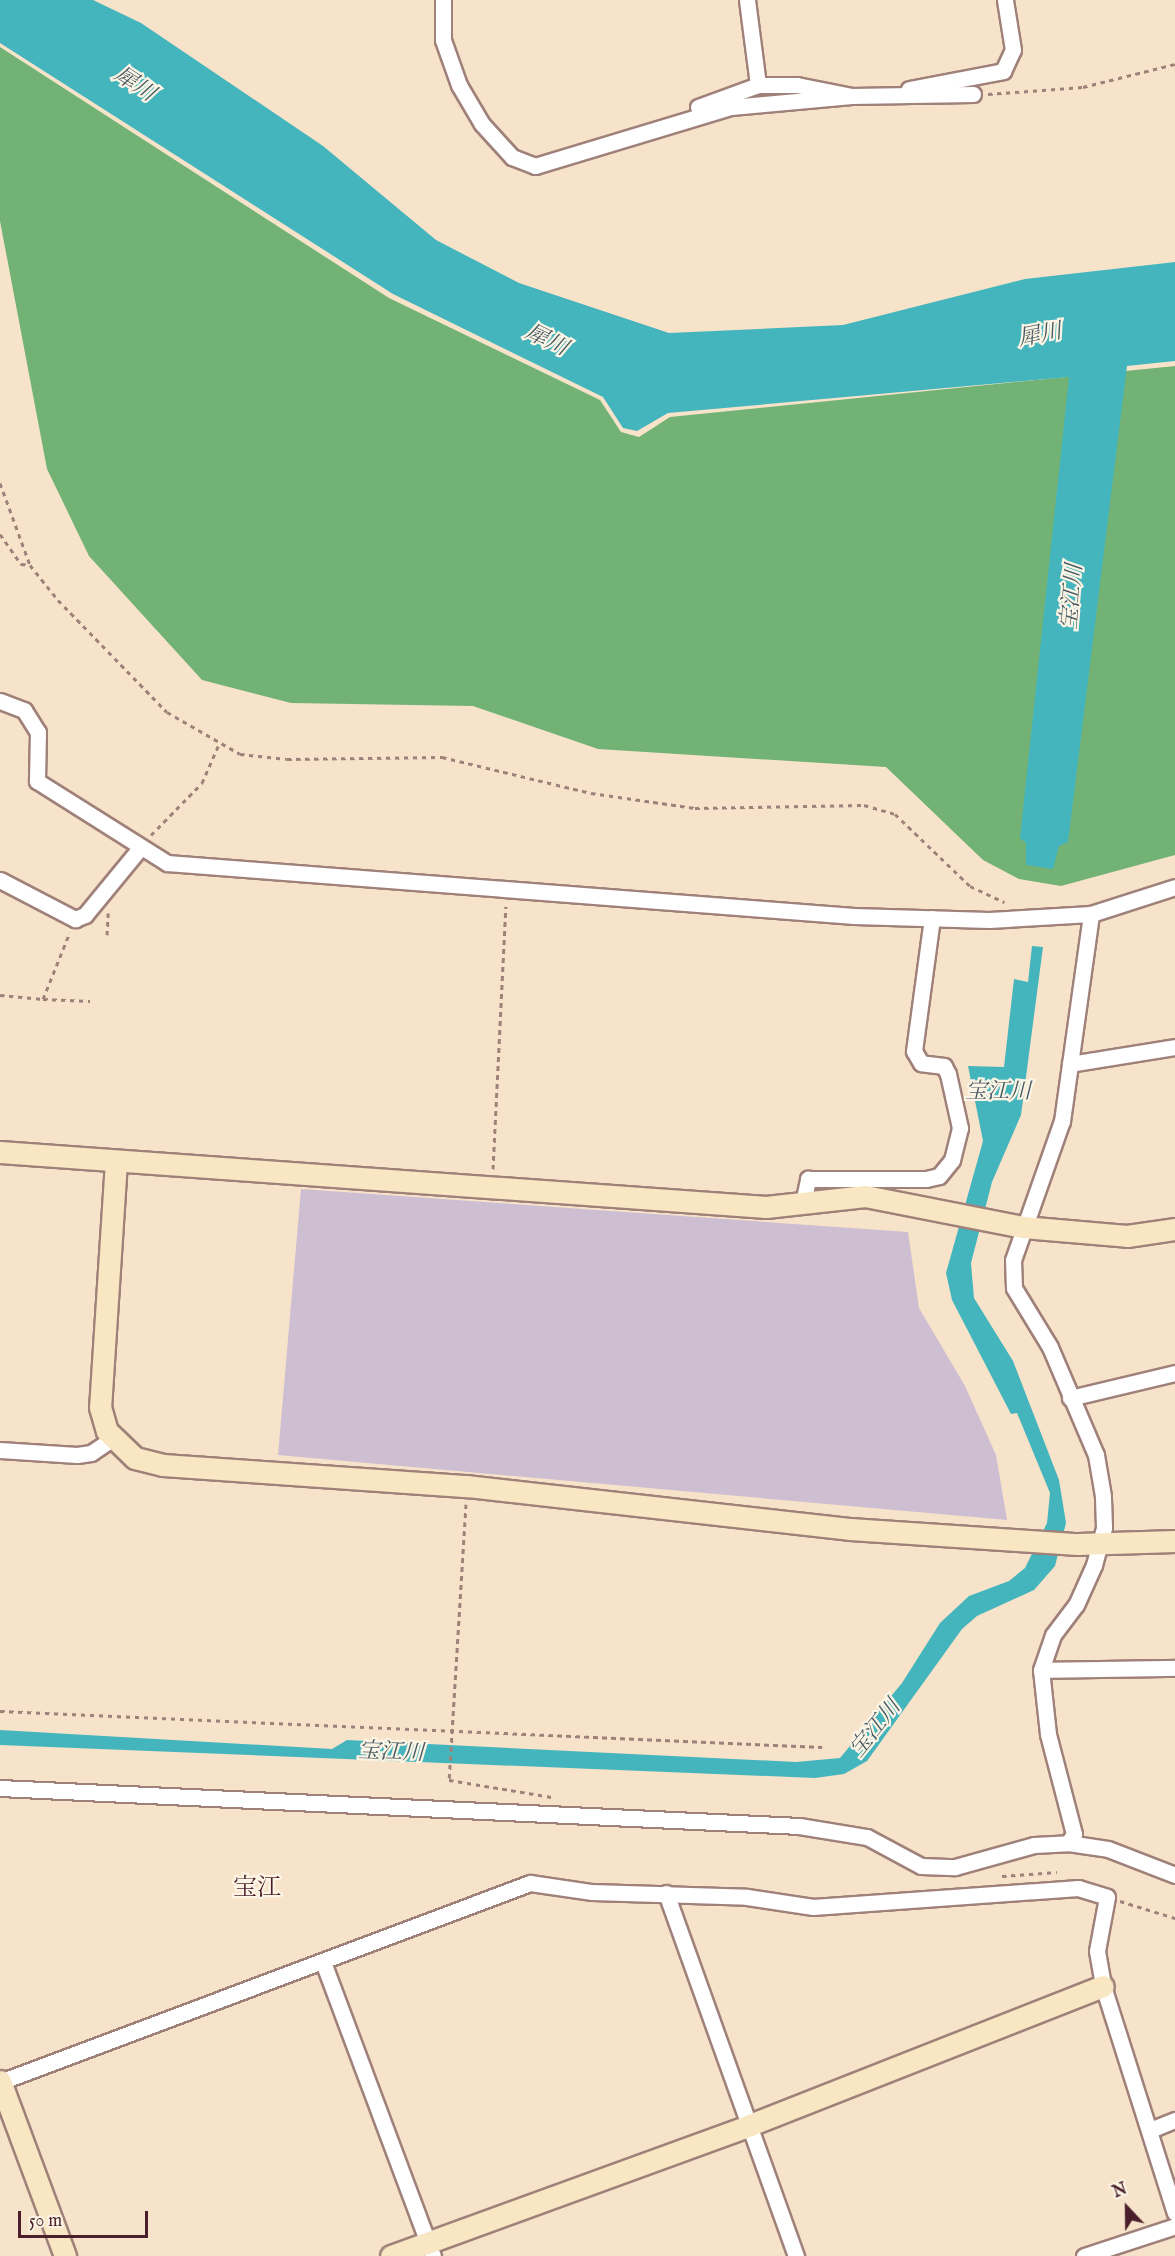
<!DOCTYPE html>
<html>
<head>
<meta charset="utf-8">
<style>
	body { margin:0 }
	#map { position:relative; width:1175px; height:2256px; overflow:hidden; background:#f7e3ca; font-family:"IM FELL English","Noto Serif JP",serif }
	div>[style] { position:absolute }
	.industrial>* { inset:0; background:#cebed2 }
	.forest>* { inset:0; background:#72b375 }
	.water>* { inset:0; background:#45b5bd }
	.path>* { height:3px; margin-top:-1.5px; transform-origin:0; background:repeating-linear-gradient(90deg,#a0817a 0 4.5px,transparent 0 9px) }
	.roads { filter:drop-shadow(2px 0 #a0817a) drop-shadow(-2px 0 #a0817a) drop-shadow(0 2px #a0817a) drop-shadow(0 -2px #a0817a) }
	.street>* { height:15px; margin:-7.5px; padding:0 7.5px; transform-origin:7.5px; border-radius:7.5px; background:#fff }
	.secondary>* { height:21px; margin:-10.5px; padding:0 10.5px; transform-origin:10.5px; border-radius:10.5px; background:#f9e7c3 }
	span { translate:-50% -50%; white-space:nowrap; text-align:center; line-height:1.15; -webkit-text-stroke:4.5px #fcf5e5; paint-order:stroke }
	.water-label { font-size:22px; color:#485b65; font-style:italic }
	.quarter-label { font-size:24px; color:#4a1f2b }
	.north { position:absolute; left:1097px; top:2178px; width:60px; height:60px; -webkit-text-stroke:4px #fcf5e5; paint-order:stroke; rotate:338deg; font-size:16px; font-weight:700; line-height:24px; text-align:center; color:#4a1f2b }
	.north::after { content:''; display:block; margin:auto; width:21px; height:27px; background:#4a1f2b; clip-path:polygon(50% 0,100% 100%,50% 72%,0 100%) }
	.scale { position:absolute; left:18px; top:2211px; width:130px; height:27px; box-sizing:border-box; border:3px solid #4a1f2b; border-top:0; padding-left:8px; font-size:18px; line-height:21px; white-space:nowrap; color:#4a1f2b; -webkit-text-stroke:4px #fcf5e5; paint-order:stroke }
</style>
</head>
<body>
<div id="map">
	<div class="industrial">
		<i style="clip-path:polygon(301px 1189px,908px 1232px,919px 1308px,965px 1386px,996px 1455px,1007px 1520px,278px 1455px)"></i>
	</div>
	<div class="forest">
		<i style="clip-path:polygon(0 47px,389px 298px,600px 400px,621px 432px,639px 437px,670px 417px,1175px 366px,1175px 855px,1061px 886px,1019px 879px,983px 860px,886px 767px,598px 749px,473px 706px,291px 703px,202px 680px,89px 556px,47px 469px,0 221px)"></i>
	</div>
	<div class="water">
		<i style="clip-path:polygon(0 0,93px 0,141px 23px,323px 146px,436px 240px,519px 283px,669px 333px,843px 325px,1025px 279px,1175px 262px,1175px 361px,1127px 366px,1068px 842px,1059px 846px,1053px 869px,1026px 865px,1026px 843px,1020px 838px,1069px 377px,668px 413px,637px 431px,623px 428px,603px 397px,393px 294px,0 43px)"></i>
		<i style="clip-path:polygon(1032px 946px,1043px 947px,1021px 1115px,992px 1182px,971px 1263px,974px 1298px,1013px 1361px,1059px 1480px,1066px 1523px,1055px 1566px,1034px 1590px,977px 1616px,962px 1629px,867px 1761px,844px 1774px,815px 1778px,0 1745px,0 1730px,332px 1749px,347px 1740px,796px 1762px,840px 1758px,902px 1683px,940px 1623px,969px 1596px,1009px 1581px,1025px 1568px,1047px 1523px,1050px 1493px,1017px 1413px,1011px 1414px,952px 1300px,946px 1273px,983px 1141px,968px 1066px,1004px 1067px,1014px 979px,1028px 982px)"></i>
	</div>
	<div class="path">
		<i style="left:988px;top:94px;width:95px;rotate:-4.2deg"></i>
		<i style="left:1083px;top:87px;width:95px;rotate:-14deg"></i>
		<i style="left:0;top:483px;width:87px;rotate:69.9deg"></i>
		<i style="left:30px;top:565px;width:45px;rotate:51.3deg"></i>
		<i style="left:58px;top:600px;width:156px;rotate:45.8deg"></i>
		<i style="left:167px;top:712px;width:84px;rotate:29.9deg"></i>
		<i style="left:240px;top:754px;width:47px;rotate:6.1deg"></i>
		<i style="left:287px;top:759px;width:155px;rotate:-0.7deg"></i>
		<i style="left:442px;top:757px;width:153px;rotate:13.6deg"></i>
		<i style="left:591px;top:793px;width:105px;rotate:8.2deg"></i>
		<i style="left:695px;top:808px;width:169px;rotate:-1deg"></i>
		<i style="left:864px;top:805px;width:32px;rotate:16deg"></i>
		<i style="left:895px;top:814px;width:104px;rotate:43.8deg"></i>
		<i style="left:970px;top:886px;width:38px;rotate:25deg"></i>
		<i style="left:0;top:534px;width:37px;rotate:55deg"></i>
		<i style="left:21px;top:564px;width:9px;rotate:6deg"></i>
		<i style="left:151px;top:835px;width:73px;rotate:-45.6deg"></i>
		<i style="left:202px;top:783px;width:43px;rotate:-66.4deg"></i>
		<i style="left:107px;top:935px;width:22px;rotate:-87deg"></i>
		<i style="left:0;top:995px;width:43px;rotate:5.3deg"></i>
		<i style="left:43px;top:999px;width:72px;rotate:-68.1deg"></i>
		<i style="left:43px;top:999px;width:47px;rotate:2.4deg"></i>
		<i style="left:493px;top:1169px;width:263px;rotate:-87.2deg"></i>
		<i style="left:466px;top:1504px;width:277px;rotate:93.5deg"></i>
		<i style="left:449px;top:1780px;width:104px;rotate:9.4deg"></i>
		<i style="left:0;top:1711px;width:823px;rotate:2.51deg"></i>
		<i style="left:1002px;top:1876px;width:55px;rotate:-4.2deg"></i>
		<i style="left:1120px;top:1901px;width:58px;rotate:17.2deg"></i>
	</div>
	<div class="roads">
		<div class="street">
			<i style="left:443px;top:0;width:40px;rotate:90deg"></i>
			<i style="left:443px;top:40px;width:48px;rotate:70.4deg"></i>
			<i style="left:459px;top:85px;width:45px;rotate:59.5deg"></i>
			<i style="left:482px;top:124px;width:45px;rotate:47.7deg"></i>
			<i style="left:512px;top:157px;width:25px;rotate:21deg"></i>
			<i style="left:535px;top:166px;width:205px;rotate:-16.8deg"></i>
			<i style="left:731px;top:107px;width:121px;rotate:-5.2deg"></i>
			<i style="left:747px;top:0;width:86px;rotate:82.6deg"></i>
			<i style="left:909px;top:89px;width:96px;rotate:-10.8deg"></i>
			<i style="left:1003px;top:71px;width:23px;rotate:-65deg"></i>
			<i style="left:1013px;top:50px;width:51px;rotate:-99.1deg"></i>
			<i style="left:698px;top:107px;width:64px;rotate:-20.1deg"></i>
			<i style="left:758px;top:85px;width:39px"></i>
			<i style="left:797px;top:85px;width:55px;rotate:11.5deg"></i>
			<i style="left:851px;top:96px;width:122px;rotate:-0.9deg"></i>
			<i style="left:0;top:701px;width:26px;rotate:21deg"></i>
			<i style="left:24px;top:710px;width:26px;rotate:58deg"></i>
			<i style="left:38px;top:732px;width:49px;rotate:91.2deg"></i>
			<i style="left:37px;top:781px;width:154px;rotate:32.2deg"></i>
			<i style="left:167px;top:863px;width:689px;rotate:4.41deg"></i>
			<i style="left:854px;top:916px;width:135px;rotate:1.7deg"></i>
			<i style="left:989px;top:920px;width:102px;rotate:-3.4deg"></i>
			<i style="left:1091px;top:914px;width:88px;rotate:-17.8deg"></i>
			<i style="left:0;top:880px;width:85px;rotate:27.5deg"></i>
			<i style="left:75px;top:919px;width:11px;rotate:-22deg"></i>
			<i style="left:85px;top:915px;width:87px;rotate:-50.6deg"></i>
			<i style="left:1070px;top:1064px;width:106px;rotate:-9.2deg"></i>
			<i style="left:803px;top:1203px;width:25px;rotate:-78deg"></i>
			<i style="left:808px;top:1179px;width:118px"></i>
			<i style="left:926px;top:1179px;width:13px;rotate:-13deg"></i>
			<i style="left:939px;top:1176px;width:21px;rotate:-51deg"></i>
			<i style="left:952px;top:1160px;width:33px;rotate:-76deg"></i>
			<i style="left:960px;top:1128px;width:55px;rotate:-102.5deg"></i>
			<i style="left:948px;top:1074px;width:9px;rotate:-117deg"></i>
			<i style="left:944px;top:1066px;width:23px;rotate:-173deg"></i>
			<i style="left:921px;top:1063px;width:14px;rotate:-120deg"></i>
			<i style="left:914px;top:1051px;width:134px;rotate:-82.3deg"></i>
			<i style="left:1070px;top:1398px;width:108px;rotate:-13.4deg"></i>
			<i style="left:0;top:1450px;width:77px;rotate:3.7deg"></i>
			<i style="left:77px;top:1455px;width:14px;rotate:-8deg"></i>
			<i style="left:91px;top:1453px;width:27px;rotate:-34deg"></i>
			<i style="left:1041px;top:1670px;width:134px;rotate:-0.9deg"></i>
			<i style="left:0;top:1788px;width:800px;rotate:2.72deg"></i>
			<i style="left:799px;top:1826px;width:69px;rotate:9.2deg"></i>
			<i style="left:867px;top:1837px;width:61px;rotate:28.2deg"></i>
			<i style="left:921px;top:1866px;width:34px;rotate:2deg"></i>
			<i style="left:955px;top:1867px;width:82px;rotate:-15.6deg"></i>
			<i style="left:1034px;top:1845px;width:34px;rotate:-3deg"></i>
			<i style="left:1068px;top:1843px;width:40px;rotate:8.5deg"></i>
			<i style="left:1108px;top:1849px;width:72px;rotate:21.2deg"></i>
			<i style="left:1068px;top:1843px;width:11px;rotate:-56deg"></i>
			<i style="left:1074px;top:1834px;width:103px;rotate:-104.6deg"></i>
			<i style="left:1048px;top:1734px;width:64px;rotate:-96.2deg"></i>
			<i style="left:1041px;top:1670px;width:37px;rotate:-71deg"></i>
			<i style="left:1053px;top:1635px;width:38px;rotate:-53deg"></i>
			<i style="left:1076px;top:1605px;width:44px;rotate:-65.8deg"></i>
			<i style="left:1094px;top:1565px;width:39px;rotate:-75deg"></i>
			<i style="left:1104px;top:1527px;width:31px;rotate:-92deg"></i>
			<i style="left:1103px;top:1496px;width:42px;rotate:-99.7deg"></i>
			<i style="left:1096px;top:1455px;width:117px;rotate:-113.1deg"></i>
			<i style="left:1050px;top:1347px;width:69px;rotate:-121.4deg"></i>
			<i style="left:1014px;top:1288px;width:28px;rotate:-92deg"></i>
			<i style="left:1013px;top:1260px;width:147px;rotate:-70.6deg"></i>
			<i style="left:1062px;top:1121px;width:209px;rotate:-82deg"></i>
			<i style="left:666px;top:1893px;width:386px;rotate:70.3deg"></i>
			<i style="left:323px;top:1962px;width:314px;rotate:69.5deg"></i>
			<i style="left:0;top:2082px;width:566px;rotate:-20.58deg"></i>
			<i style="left:530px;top:1883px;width:63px;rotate:8.3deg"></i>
			<i style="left:592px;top:1892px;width:155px;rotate:1.8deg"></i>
			<i style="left:747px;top:1897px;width:67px;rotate:8.6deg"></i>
			<i style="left:813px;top:1907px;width:266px;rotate:-4.1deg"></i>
			<i style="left:1078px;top:1888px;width:30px;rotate:17deg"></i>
			<i style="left:1107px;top:1897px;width:55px;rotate:100.5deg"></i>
			<i style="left:1097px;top:1951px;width:36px;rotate:80deg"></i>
			<i style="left:1103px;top:1986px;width:238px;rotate:72.4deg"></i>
			<i style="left:1150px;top:2130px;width:27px;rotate:-22deg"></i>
			<i style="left:1084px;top:2256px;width:96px;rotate:-18.2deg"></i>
		</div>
		<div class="secondary">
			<i style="left:0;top:1152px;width:768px;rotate:4.11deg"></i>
			<i style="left:766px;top:1207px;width:100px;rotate:-6.3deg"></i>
			<i style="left:865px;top:1196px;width:161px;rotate:11.1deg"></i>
			<i style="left:1023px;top:1227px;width:104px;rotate:4.9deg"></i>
			<i style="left:1127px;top:1236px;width:49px;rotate:-8.3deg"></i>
			<i style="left:116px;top:1161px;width:247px;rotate:93.7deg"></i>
			<i style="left:100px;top:1407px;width:25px;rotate:74deg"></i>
			<i style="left:107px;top:1431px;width:39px;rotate:44deg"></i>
			<i style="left:135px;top:1458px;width:29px;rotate:14deg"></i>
			<i style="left:163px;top:1465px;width:305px;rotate:4deg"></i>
			<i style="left:467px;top:1486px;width:385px;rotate:6.4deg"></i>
			<i style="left:850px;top:1529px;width:228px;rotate:3.8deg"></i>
			<i style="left:1078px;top:1544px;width:97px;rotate:-1.8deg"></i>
			<i style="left:0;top:2081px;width:187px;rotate:69.6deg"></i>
			<i style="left:391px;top:2256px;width:382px;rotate:-20deg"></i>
			<i style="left:750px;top:2125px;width:379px;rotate:-21.5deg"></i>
		</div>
	</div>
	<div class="water-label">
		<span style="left:134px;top:85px;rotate:33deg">犀川</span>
		<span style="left:1040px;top:336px;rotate:-11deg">犀川</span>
		<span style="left:546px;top:341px;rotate:26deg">犀川</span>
		<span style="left:1073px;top:597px;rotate:-85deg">宝江川</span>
		<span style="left:998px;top:1093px">宝江川</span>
		<span style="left:876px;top:1729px;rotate:-51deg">宝江川</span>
		<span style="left:391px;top:1753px;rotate:2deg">宝江川</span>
	</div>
	<div class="quarter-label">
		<span style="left:257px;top:1889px">宝江</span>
	</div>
	<div class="north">N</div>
	<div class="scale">50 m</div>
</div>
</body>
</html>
